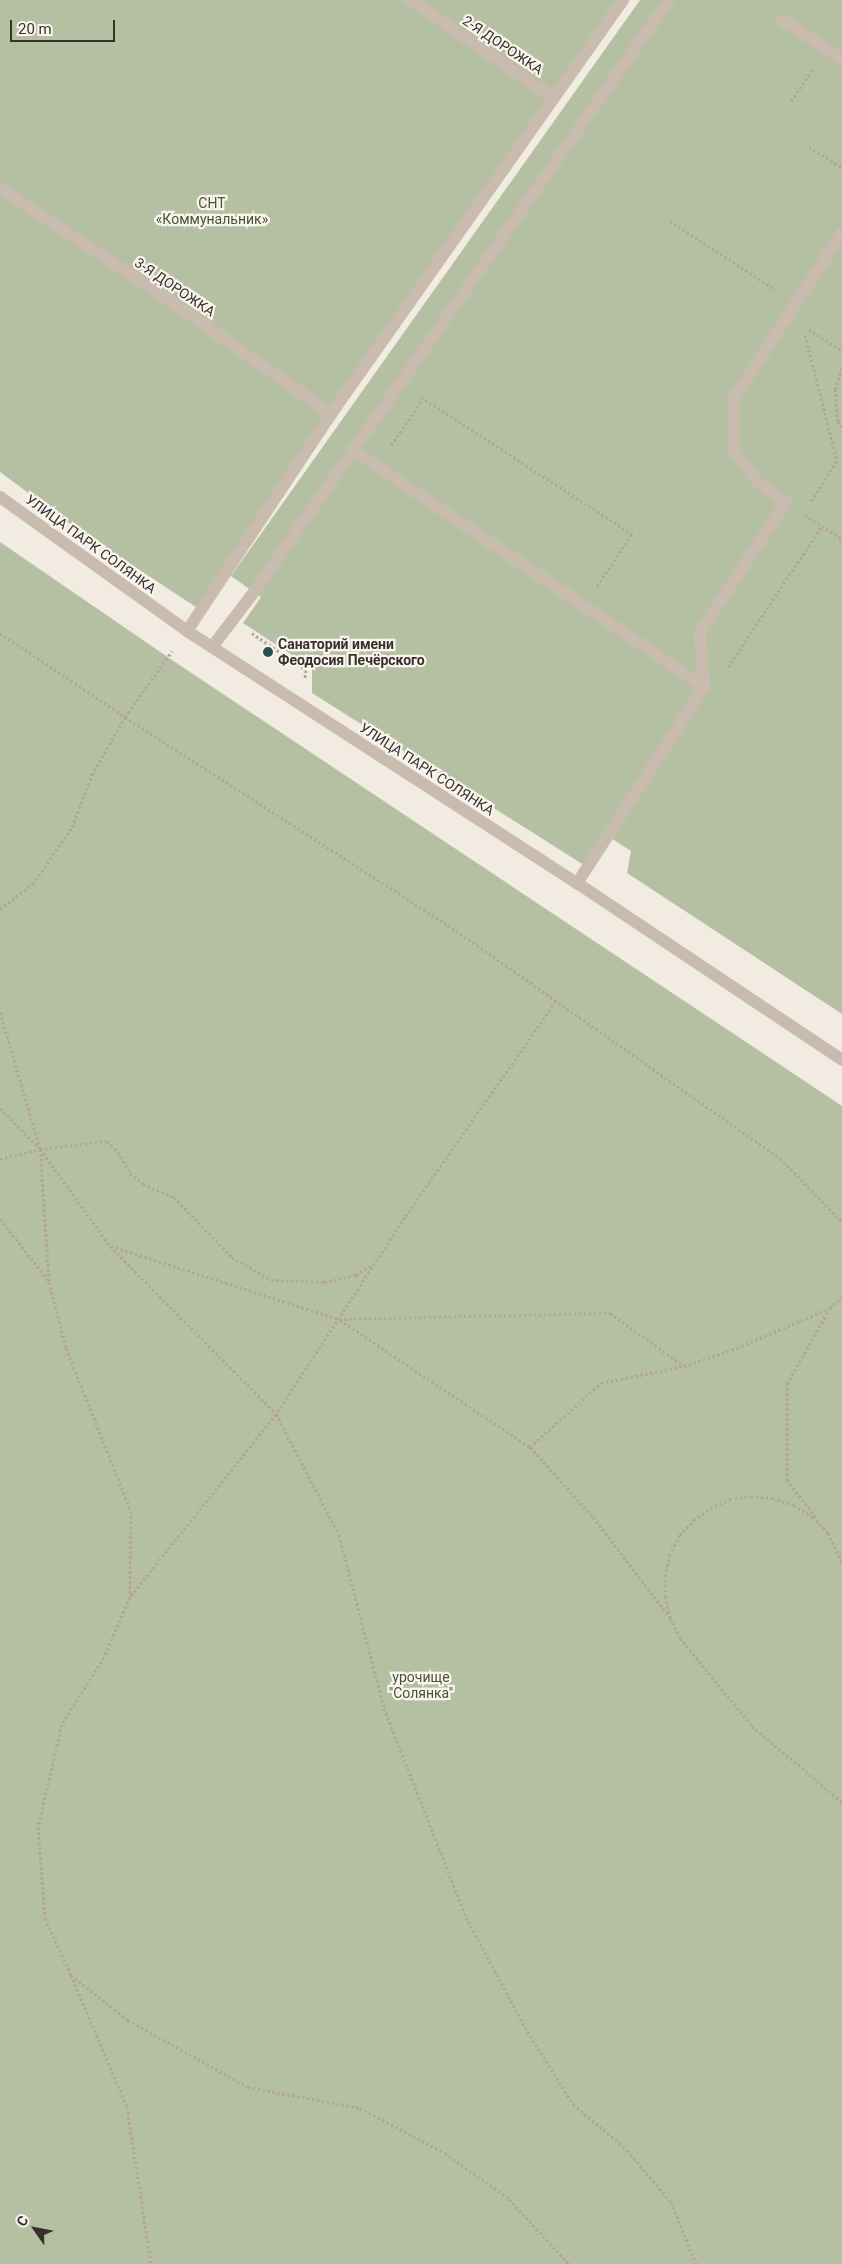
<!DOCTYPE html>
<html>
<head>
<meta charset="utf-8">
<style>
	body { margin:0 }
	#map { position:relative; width:842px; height:2264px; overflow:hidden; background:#f1ebe2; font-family:Roboto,sans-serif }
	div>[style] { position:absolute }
	.green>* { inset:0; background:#b5c0a3 }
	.path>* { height:3px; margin-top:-1.5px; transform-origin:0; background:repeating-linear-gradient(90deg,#b5a599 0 2.5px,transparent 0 5px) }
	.minor>* { height:12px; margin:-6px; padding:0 6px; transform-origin:6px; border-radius:6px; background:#c9bbae }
	.dots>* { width:14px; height:14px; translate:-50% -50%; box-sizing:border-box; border:2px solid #f9f4ee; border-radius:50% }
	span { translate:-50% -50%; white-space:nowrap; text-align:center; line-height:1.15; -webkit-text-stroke:4.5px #f9f4ee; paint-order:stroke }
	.street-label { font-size:14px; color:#38302c }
	.park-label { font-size:14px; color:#475432 }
	.poi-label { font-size:14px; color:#38302c; font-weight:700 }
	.left { translate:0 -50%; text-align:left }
	.north { position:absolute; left:10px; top:2204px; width:50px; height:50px; -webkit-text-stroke:4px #f9f4ee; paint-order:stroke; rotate:303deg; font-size:14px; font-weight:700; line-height:20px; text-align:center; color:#38302c }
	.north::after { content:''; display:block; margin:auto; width:18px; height:22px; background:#38302c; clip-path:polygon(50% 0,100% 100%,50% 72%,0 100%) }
	.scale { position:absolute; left:10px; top:20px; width:105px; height:22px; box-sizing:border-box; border:2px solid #38302c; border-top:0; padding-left:6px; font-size:15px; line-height:18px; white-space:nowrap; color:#38302c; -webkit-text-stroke:4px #f9f4ee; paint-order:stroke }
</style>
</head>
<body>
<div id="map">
	<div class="green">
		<i style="clip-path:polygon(0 0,619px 0,199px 609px,77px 529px,0 472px)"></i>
		<i style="clip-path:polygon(640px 0,842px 0,842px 1014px,627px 873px,631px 851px,605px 834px,584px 865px,312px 693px,312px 668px,243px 623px,261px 597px,231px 576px)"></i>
		<i style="clip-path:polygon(0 542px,172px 660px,842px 1106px,842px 2264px,0 2264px)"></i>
	</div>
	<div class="path">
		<i style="left:791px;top:101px;width:40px;rotate:-56deg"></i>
		<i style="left:809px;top:147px;width:39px;rotate:32deg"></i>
		<i style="left:670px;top:221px;width:126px;rotate:33.1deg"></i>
		<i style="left:809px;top:329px;width:40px;rotate:34deg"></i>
		<i style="left:805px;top:335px;width:130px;rotate:75.7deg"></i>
		<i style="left:837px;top:461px;width:48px;rotate:123deg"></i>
		<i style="left:842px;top:368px;width:22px;rotate:108deg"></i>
		<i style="left:835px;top:389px;width:32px;rotate:85deg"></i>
		<i style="left:838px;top:421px;width:7px;rotate:56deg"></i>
		<i style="left:421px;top:397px;width:252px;rotate:33deg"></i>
		<i style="left:632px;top:534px;width:63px;rotate:123.9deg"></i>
		<i style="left:391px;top:445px;width:56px;rotate:-55.2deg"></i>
		<i style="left:805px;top:515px;width:44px;rotate:33deg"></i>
		<i style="left:0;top:633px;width:151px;rotate:33.9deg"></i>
		<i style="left:125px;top:717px;width:384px;rotate:32.8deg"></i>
		<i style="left:448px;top:925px;width:406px;rotate:35.1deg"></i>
		<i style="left:780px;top:1158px;width:89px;rotate:45.9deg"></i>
		<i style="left:252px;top:633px;width:65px;rotate:34.4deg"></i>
		<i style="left:306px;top:670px;width:8px;rotate:97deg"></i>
		<i style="left:728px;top:667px;width:169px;rotate:-56.3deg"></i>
		<i style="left:0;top:909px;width:41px;rotate:-37.1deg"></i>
		<i style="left:33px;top:884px;width:69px;rotate:-55.6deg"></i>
		<i style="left:72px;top:827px;width:56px;rotate:-69deg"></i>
		<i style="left:92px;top:775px;width:67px;rotate:-60.4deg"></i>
		<i style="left:125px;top:717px;width:81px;rotate:-54.5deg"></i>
		<i style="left:556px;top:1001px;width:264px;rotate:125deg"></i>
		<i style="left:405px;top:1217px;width:235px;rotate:123.2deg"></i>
		<i style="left:276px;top:1414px;width:234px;rotate:128.6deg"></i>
		<i style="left:130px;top:1597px;width:65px;rotate:113.4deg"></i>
		<i style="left:104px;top:1657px;width:79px;rotate:122.1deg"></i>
		<i style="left:62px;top:1724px;width:106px;rotate:103.1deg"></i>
		<i style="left:38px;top:1827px;width:91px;rotate:85.6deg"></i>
		<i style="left:45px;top:1918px;width:63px;rotate:65.5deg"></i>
		<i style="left:71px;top:1975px;width:73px;rotate:38.3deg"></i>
		<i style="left:128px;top:2020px;width:137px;rotate:29.2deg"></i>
		<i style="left:248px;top:2087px;width:114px;rotate:10.6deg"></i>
		<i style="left:360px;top:2108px;width:96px;rotate:27.9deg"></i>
		<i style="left:445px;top:2153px;width:79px;rotate:35.7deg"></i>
		<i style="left:509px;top:2199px;width:88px;rotate:47.3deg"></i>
		<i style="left:0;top:1012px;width:143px;rotate:73.7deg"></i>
		<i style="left:40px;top:1149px;width:133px;rotate:86.1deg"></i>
		<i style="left:49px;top:1282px;width:68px;rotate:75.6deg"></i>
		<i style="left:66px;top:1348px;width:175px;rotate:68.3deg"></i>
		<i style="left:131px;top:1511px;width:85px;rotate:90.7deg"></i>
		<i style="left:0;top:1108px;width:57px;rotate:45.7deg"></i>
		<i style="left:40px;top:1149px;width:67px;rotate:-6.8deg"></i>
		<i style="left:107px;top:1141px;width:16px;rotate:45deg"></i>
		<i style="left:118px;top:1152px;width:24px;rotate:60deg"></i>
		<i style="left:130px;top:1173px;width:17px;rotate:40deg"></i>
		<i style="left:143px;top:1184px;width:34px;rotate:23deg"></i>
		<i style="left:174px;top:1197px;width:83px;rotate:46deg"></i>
		<i style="left:232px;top:1257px;width:45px;rotate:30.5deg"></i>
		<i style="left:271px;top:1280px;width:53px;rotate:2.2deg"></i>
		<i style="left:324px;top:1282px;width:33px;rotate:-12deg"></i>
		<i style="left:356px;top:1275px;width:19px;rotate:-32deg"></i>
		<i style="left:0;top:1159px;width:41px;rotate:-14deg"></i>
		<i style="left:40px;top:1149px;width:120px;rotate:54.2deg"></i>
		<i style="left:110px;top:1246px;width:236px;rotate:45.3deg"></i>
		<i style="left:276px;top:1414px;width:136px;rotate:62.5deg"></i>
		<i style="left:339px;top:1535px;width:179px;rotate:75.4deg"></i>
		<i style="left:384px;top:1708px;width:225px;rotate:68.6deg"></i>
		<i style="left:466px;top:1917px;width:125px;rotate:61.8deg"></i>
		<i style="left:525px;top:2027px;width:91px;rotate:58.1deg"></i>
		<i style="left:573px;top:2104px;width:71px;rotate:40.4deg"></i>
		<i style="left:627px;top:2150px;width:68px;rotate:49.8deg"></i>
		<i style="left:671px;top:2202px;width:67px;rotate:68deg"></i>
		<i style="left:0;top:1219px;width:79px;rotate:51.7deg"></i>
		<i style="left:111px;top:1246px;width:239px;rotate:17.8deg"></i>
		<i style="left:339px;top:1319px;width:271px;rotate:-1.3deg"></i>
		<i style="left:610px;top:1313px;width:91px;rotate:35.6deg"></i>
		<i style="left:684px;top:1366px;width:56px;rotate:-18.8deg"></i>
		<i style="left:737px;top:1348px;width:101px;rotate:-23.3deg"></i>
		<i style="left:340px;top:1320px;width:229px;rotate:33.8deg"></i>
		<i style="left:530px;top:1447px;width:94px;rotate:48deg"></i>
		<i style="left:593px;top:1517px;width:123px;rotate:52.6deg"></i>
		<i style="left:530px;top:1447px;width:96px;rotate:-42deg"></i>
		<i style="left:601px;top:1383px;width:85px;rotate:-11.6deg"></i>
		<i style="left:816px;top:1517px;width:47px;rotate:-128.1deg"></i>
		<i style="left:787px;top:1480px;width:96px;rotate:-90deg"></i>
		<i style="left:787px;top:1384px;width:87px;rotate:-60.5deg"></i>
		<i style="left:830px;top:1308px;width:16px;rotate:-43deg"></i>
		<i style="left:842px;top:1562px;width:32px;rotate:-116deg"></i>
		<i style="left:828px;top:1533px;width:22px;rotate:-133deg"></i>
		<i style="left:813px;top:1517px;width:22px;rotate:-148deg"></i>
		<i style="left:794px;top:1505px;width:22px;rotate:-162deg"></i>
		<i style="left:773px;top:1498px;width:21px;rotate:-175deg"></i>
		<i style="left:752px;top:1496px;width:21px;rotate:172deg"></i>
		<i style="left:731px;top:1499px;width:21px;rotate:157deg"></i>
		<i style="left:712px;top:1507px;width:21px;rotate:145deg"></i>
		<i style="left:695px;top:1519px;width:22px;rotate:133deg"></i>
		<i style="left:680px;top:1535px;width:21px;rotate:118deg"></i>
		<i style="left:670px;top:1554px;width:21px;rotate:104deg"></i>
		<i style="left:665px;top:1574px;width:22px;rotate:90deg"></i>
		<i style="left:665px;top:1596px;width:23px;rotate:77deg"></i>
		<i style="left:670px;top:1618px;width:22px;rotate:63deg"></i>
		<i style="left:680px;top:1638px;width:114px;rotate:50.7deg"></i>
		<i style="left:752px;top:1726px;width:118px;rotate:40.2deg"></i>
		<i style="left:71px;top:1975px;width:143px;rotate:67deg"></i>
		<i style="left:127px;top:2107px;width:159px;rotate:81.3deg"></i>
	</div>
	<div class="minor">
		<i style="left:410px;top:0;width:174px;rotate:34.2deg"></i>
		<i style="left:782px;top:20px;width:72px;rotate:33deg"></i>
		<i style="left:0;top:188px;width:199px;rotate:33.5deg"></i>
		<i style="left:166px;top:298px;width:202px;rotate:35.1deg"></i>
		<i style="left:353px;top:450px;width:424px;rotate:34deg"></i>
		<i style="left:704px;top:687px;width:234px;rotate:122.9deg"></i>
		<i style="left:0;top:497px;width:230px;rotate:35.6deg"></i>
		<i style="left:187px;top:631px;width:464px;rotate:32.9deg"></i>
		<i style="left:577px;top:883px;width:319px;rotate:33.7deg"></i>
		<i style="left:187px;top:631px;width:260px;rotate:-56.4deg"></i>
		<i style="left:331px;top:414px;width:507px;rotate:-54.8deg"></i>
		<i style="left:212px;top:647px;width:69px;rotate:-52.6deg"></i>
		<i style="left:254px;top:592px;width:723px;rotate:-54.97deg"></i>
		<i style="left:704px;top:687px;width:55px;rotate:-94.2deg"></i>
		<i style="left:700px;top:632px;width:156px;rotate:-56.5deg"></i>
		<i style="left:786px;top:502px;width:34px;rotate:-146deg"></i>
		<i style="left:758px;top:483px;width:41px;rotate:-126deg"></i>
		<i style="left:734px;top:450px;width:52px;rotate:-90deg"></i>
		<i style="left:734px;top:398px;width:197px;rotate:-56.8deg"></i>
	</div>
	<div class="dots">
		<i style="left:268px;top:652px;background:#255156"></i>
	</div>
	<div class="street-label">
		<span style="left:503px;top:45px;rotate:34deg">2-Я ДОРОЖКА</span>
		<span style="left:175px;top:287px;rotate:34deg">3-Я ДОРОЖКА</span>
		<span style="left:91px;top:544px;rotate:36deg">УЛИЦА ПАРК СОЛЯНКА</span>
		<span style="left:427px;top:769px;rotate:33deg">УЛИЦА ПАРК СОЛЯНКА</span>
	</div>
	<div class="park-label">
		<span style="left:212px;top:211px">СНТ<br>«Коммунальник»</span>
		<span style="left:421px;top:1685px">урочище<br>"Солянка"</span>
	</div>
	<div class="poi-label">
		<span class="left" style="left:278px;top:652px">Санаторий имени<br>Феодосия Печёрского</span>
	</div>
	<div class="north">С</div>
	<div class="scale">20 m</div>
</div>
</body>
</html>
